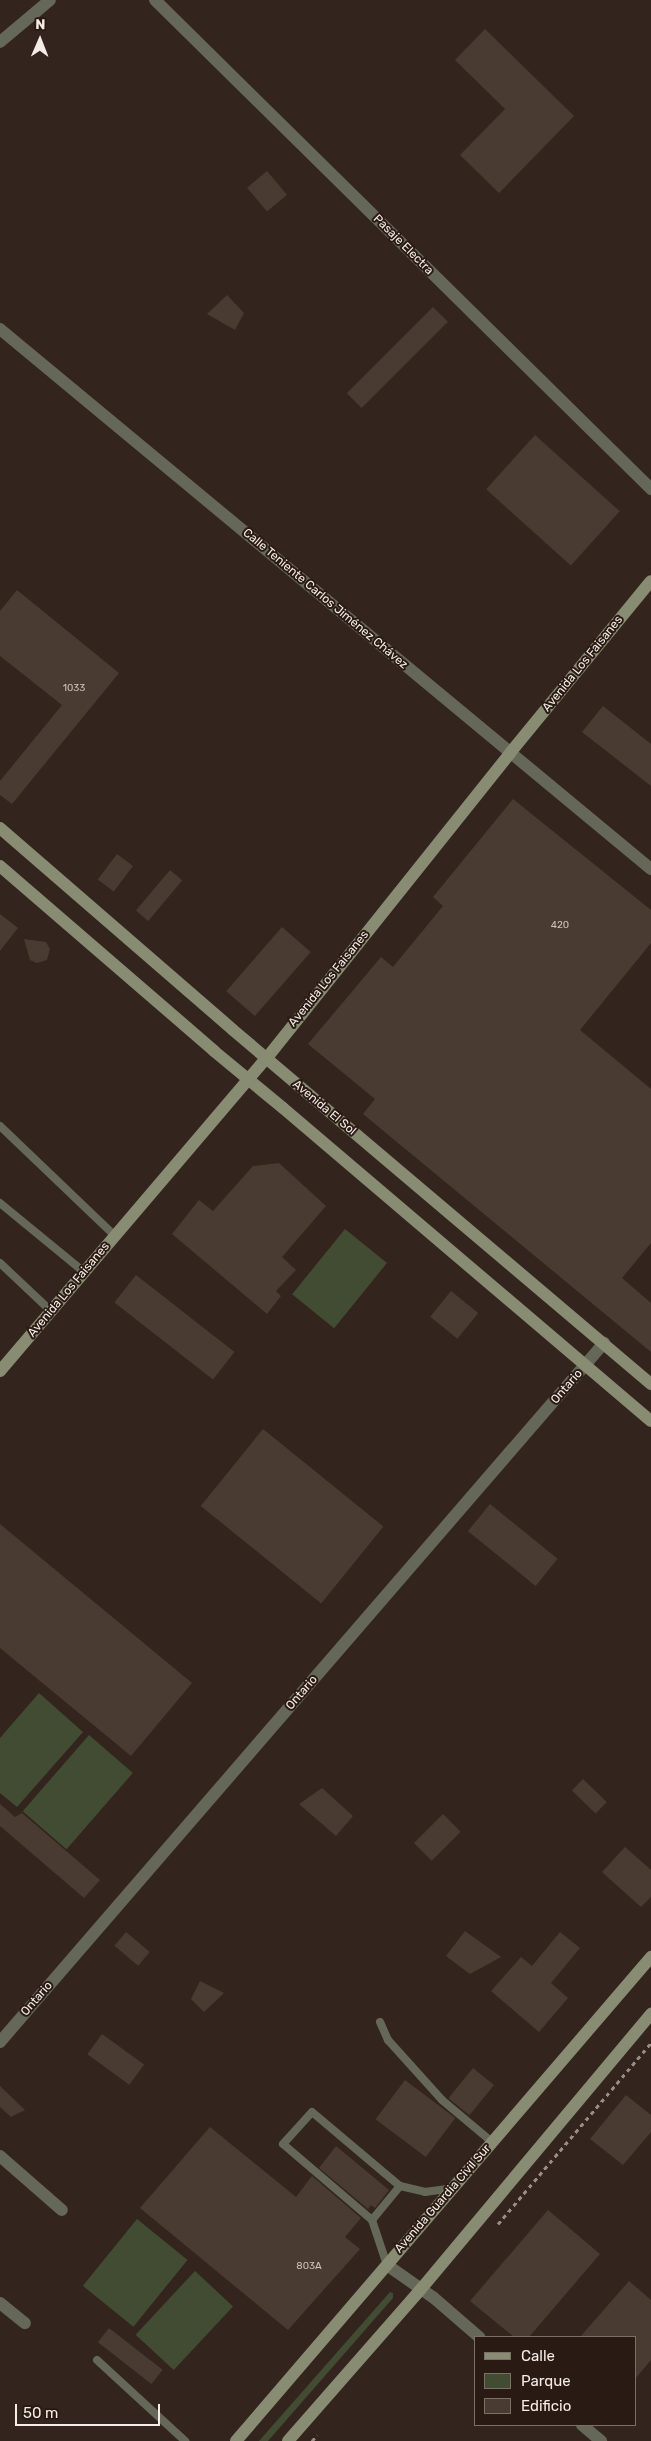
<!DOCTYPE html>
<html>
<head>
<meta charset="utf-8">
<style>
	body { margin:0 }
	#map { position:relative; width:651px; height:2441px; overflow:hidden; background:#33251d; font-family:Rubik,sans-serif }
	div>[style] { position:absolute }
	.green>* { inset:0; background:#414c33; transform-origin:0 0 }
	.building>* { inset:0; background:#493b31; transform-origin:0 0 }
	.path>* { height:3px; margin-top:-1.5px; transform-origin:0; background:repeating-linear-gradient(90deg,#998d87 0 4px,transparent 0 8px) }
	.lane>* { height:8px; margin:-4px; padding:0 4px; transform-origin:4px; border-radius:4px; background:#656858 }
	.street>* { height:12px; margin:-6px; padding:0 6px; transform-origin:6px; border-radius:6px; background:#656858 }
	.secondary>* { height:12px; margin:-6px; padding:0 6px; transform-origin:6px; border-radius:6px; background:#888c72 }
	span { translate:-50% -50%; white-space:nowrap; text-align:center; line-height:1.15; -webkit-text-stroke:4px #291b14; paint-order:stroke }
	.number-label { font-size:10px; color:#cbc0ba }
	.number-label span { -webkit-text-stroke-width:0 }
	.street-label { font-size:12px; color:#f6ece7 }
	.legend { position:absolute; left:474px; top:2336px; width:162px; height:90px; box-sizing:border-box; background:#291b14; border:1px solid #7b6f68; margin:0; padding:6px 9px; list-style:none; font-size:15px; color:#f6ece7 }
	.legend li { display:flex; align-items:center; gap:10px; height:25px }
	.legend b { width:25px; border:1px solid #7b6f68 }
	.north { position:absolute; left:15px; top:15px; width:50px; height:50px; -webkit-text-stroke:4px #291b14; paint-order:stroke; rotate:1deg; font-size:14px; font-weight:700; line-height:20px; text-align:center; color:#f6ece7 }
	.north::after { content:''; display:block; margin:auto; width:18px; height:22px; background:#f6ece7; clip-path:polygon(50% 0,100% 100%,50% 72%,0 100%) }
	.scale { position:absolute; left:15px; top:2404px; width:145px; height:22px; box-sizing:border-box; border:2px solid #f6ece7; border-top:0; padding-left:6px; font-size:15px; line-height:18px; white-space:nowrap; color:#f6ece7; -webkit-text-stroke:4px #291b14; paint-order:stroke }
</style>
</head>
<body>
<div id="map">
	<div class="green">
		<i style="left:345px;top:1229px;width:54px;height:84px;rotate:39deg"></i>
		<i style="clip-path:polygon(39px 1693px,83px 1732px,17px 1807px,0 1793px,0 1738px)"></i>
		<i style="left:89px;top:1735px;width:58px;height:101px;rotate:41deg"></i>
		<i style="left:137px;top:2219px;width:65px;height:86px;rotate:39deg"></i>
		<i style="left:195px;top:2271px;width:52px;height:87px;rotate:43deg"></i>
		<i style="clip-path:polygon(390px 2292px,393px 2293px,393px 2298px,268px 2441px,259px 2441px)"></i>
	</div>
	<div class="building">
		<i style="clip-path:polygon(485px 29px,574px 116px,499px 193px,460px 155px,505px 109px,455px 60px)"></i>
		<i style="left:267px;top:171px;width:31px;height:26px;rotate:50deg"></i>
		<i style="clip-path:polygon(227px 295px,244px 313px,235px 330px,207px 314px)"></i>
		<i style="left:433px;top:307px;width:21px;height:122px;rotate:45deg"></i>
		<i style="left:535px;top:435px;width:114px;height:73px;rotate:42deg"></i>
		<i style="clip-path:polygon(17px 590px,119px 673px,12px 804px,0 795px,0 781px,62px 705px,0 656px,0 611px)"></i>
		<i style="clip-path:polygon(603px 706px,651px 744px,651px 786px,582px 732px)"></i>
		<i style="clip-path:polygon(513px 799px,651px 910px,651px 943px,580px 1030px,651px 1089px,651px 1243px,622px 1278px,651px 1303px,651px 1352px,363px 1114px,375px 1099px,308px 1044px,381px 957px,393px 967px,443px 906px,433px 897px)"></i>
		<i style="left:117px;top:854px;width:20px;height:32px;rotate:37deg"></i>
		<i style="left:170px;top:870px;width:16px;height:53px;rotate:40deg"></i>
		<i style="clip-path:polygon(0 914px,18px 928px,0 951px)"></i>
		<i style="left:282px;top:927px;width:38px;height:85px;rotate:41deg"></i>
		<i style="clip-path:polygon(24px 939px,46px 942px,50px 949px,47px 960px,37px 963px,30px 960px)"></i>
		<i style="clip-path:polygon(279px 1163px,326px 1206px,282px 1257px,296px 1270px,276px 1291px,281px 1296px,267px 1314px,172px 1234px,199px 1200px,213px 1211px,253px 1166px)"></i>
		<i style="left:136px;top:1275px;width:125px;height:35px;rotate:38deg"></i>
		<i style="left:451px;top:1291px;width:35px;height:33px;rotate:39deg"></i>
		<i style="left:263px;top:1429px;width:155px;height:99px;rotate:39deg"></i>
		<i style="left:490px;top:1504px;width:87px;height:35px;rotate:39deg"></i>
		<i style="clip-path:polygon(0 1524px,192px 1683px,131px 1756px,0 1648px)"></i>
		<i style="left:583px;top:1779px;width:33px;height:16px;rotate:44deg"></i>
		<i style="clip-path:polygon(322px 1788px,353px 1816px,336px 1836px,299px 1804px)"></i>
		<i style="clip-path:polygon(0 1804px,15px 1817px,22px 1813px,100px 1880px,84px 1898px,0 1826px)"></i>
		<i style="left:443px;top:1814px;width:25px;height:41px;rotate:45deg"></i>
		<i style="clip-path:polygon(625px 1847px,651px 1870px,651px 1897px,641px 1907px,602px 1872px)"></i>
		<i style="clip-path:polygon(465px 1931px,501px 1957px,470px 1974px,446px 1956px)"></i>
		<i style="left:126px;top:1932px;width:31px;height:18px;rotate:40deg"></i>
		<i style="clip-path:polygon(560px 1932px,580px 1948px,551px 1983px,568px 1998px,539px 2032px,491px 1991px,521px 1957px,532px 1966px)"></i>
		<i style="clip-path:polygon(200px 1981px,224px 1993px,204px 2012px,191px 1999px)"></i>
		<i style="left:102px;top:2034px;width:52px;height:25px;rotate:36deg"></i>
		<i style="left:473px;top:2068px;width:27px;height:39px;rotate:39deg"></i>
		<i style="left:405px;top:2080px;width:63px;height:49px;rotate:37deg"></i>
		<i style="clip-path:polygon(0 2086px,25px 2110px,11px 2117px,0 2107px)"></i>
		<i style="clip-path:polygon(626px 2095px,651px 2115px,651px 2132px,623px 2165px,590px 2139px)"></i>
		<i style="clip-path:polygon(210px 2127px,296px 2197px,312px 2176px,361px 2218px,345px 2237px,360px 2249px,288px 2330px,140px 2208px)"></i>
		<i style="clip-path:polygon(336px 2146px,389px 2190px,375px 2208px,371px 2205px,368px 2209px,319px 2168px)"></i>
		<i style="clip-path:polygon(548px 2210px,600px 2254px,529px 2337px,514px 2337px,470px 2301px)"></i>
		<i style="clip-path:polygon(629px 2281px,651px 2300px,651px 2360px,635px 2379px,635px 2337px,580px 2337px)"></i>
		<i style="left:109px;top:2328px;width:68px;height:18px;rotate:38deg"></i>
	</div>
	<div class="path">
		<i style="left:498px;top:2224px;width:237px;rotate:-49.8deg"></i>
		<i style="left:312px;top:2441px;width:8px;rotate:-50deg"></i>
	</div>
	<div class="lane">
		<i style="left:0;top:1126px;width:159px;rotate:43.7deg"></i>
		<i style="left:0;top:1203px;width:109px;rotate:39.4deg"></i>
		<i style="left:0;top:1263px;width:70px;rotate:43.3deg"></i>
		<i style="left:380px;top:2022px;width:20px;rotate:66deg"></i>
		<i style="left:388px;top:2040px;width:81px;rotate:48deg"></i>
		<i style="left:442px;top:2100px;width:65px;rotate:40deg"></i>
		<i style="left:372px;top:2220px;width:44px;rotate:-50.5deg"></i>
		<i style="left:387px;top:2265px;width:47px;rotate:-108.4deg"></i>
		<i style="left:372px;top:2220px;width:117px;rotate:-139.5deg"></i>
		<i style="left:283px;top:2144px;width:43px;rotate:-47.8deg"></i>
		<i style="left:312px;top:2112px;width:115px;rotate:40.1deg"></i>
		<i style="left:400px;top:2186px;width:26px;rotate:13deg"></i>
		<i style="left:425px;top:2192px;width:28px;rotate:-8deg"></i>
		<i style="left:97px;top:2360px;width:120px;rotate:42.6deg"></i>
	</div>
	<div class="street">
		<i style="left:155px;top:0;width:697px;rotate:44.59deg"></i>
		<i style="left:0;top:42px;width:65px;rotate:-40deg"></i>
		<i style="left:0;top:329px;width:846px;rotate:39.68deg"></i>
		<i style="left:0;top:2042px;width:924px;rotate:-49.17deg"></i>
		<i style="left:0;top:2156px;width:82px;rotate:41.1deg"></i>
		<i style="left:387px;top:2265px;width:57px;rotate:35.1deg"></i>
		<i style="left:434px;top:2298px;width:60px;rotate:40.9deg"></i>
		<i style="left:0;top:2303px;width:32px;rotate:39deg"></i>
		<i style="left:582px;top:2425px;width:25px;rotate:40deg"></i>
	</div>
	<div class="secondary">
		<i style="left:0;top:828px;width:308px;rotate:40.9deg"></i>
		<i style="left:233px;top:1030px;width:548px;rotate:40.26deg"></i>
		<i style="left:0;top:866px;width:283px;rotate:40.8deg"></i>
		<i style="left:214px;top:1051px;width:89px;rotate:39.6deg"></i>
		<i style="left:283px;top:1108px;width:483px;rotate:40.4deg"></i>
		<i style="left:0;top:1371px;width:410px;rotate:-49.6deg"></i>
		<i style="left:266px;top:1059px;width:391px;rotate:-51.4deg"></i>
		<i style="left:510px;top:753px;width:222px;rotate:-50.7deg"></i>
		<i style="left:236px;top:2441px;width:638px;rotate:-49.39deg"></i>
		<i style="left:288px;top:2441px;width:202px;rotate:-48.8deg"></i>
		<i style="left:421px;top:2289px;width:359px;rotate:-50.1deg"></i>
	</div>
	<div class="number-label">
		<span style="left:74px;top:689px">1033</span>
		<span style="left:560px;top:926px">420</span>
		<span style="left:309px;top:2267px">803A</span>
	</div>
	<div class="street-label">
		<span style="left:403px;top:245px;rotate:45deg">Pasaje Electra</span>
		<span style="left:325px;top:599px;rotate:40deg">Calle Teniente Carlos Jiménez Chávez</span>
		<span style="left:583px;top:664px;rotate:-51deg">Avenida Los Faisanes</span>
		<span style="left:329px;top:979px;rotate:-51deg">Avenida Los Faisanes</span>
		<span style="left:324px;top:1108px;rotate:40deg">Avenida El Sol</span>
		<span style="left:69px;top:1290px;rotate:-50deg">Avenida Los Faisanes</span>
		<span style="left:567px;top:1387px;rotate:-49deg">Ontario</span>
		<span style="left:302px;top:1693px;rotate:-49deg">Ontario</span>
		<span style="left:37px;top:1999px;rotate:-49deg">Ontario</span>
		<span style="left:443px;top:2199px;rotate:-49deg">Avenida Guardia Civil Sur</span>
	</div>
	<ul class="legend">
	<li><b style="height:6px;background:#888c72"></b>Calle</li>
	<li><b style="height:14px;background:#414c33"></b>Parque</li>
	<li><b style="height:14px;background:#493b31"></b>Edificio</li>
	</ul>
	<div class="north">N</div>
	<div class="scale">50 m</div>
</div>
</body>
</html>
